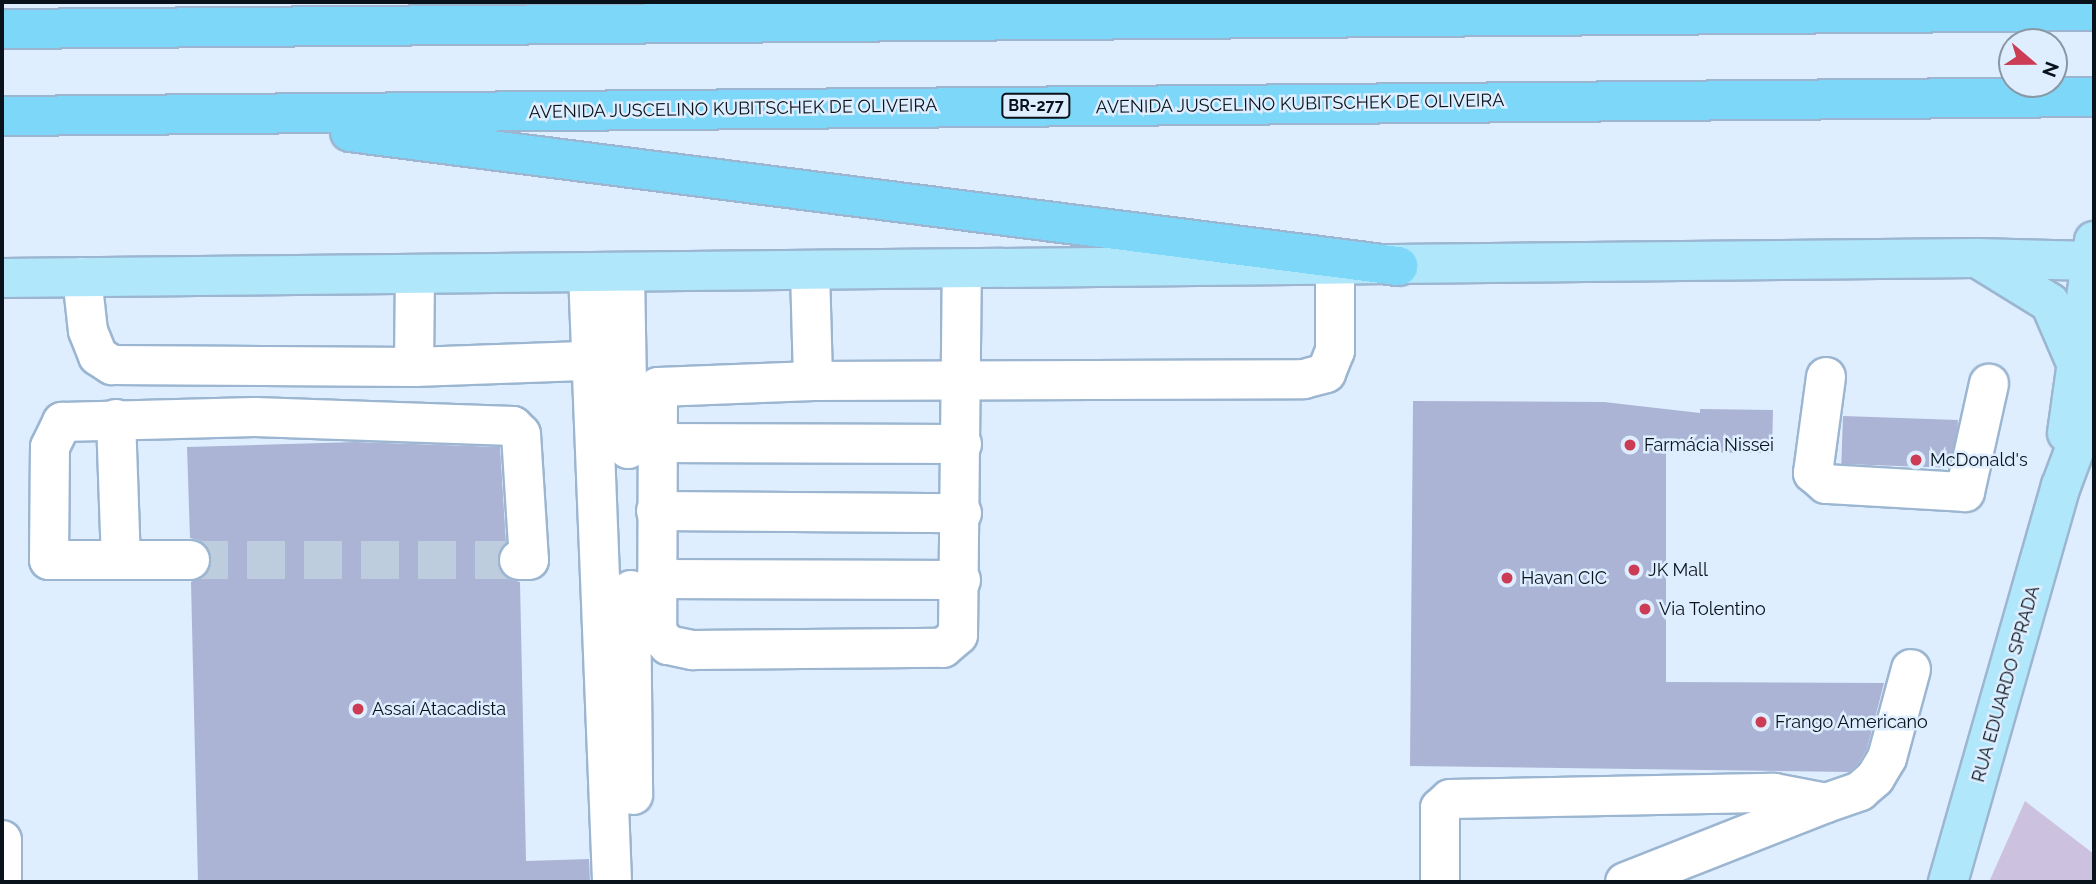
<!DOCTYPE html>
<html>
<head>
<meta charset="utf-8">
<style>
	body { margin:0 }
	#map { position:relative; width:2096px; height:884px; overflow:hidden; background:#deeeff; font-family:Raleway,sans-serif }
	div>[style] { position:absolute }
	.green>* { inset:0; background:#ccc2e0 }
	.building>* { inset:0; background:#acb4d5; transform-origin:0 0 }
	.minor-tunnel>* { height:38px; margin-top:-19px; transform-origin:0; background:repeating-linear-gradient(90deg,#becddd 0 38px,transparent 0 57px) }
	.roads { filter:drop-shadow(2px 0 #9cb6d1) drop-shadow(-2px 0 #9cb6d1) drop-shadow(0 2px #9cb6d1) drop-shadow(0 -2px #9cb6d1) }
	.minor>* { height:38px; margin:-19px; padding:0 19px; transform-origin:19px; border-radius:19px; background:#fff }
	.major>* { height:38px; margin:-19px; padding:0 19px; transform-origin:19px; border-radius:19px; background:#b1e7fb }
	.highway>* { height:38px; margin:-19px; padding:0 19px; transform-origin:19px; border-radius:19px; background:#7dd7f8 }
	.dots>* { width:19px; height:19px; translate:-50% -50%; box-sizing:border-box; border:4px solid #deeeff; border-radius:50% }
	span { translate:-50% -50%; white-space:nowrap; text-align:center; line-height:1.15; -webkit-text-stroke:5px #deeeff; paint-order:stroke }
	.shield-label span { padding:2px 5px; background:#deeeff; border:2px solid; border-radius:5px; -webkit-text-stroke-width:0 }
	.shield-label { font-size:16px; color:#09121b; font-weight:700 }
	.street-label { font-size:18px; color:#09121b }
	.poi-label { font-size:18px; color:#09121b }
	.left { translate:0 -50%; text-align:left }
	.frame { position:absolute; inset:0; border:4px solid #09121b; pointer-events:none }
	.north { position:absolute; left:1998px; top:28px; width:70px; height:70px; box-sizing:border-box; background:#deeeff; border:2px solid #8996a4; border-radius:50%; rotate:110deg; font-size:19px; font-weight:700; line-height:28px; text-align:center; color:#09121b }
	.north::after { content:''; display:block; margin:auto; width:24px; height:32px; background:#cc3c55; clip-path:polygon(50% 0,100% 100%,50% 72%,0 100%) }
</style>
</head>
<body>
<div id="map">
	<div class="green">
		<i style="clip-path:polygon(2025px 801px,2094px 854px,2094px 882px,1989px 882px)"></i>
	</div>
	<div class="building">
		<i style="clip-path:polygon(1413px 401px,1604px 402px,1700px 413px,1700px 409px,1773px 410px,1772px 453px,1666px 452px,1666px 682px,1884px 683px,1867px 749px,1858px 764px,1849px 772px,1410px 766px)"></i>
		<i style="left:1843px;top:416px;width:115px;height:48px;rotate:2deg"></i>
		<i style="clip-path:polygon(356px 442px,500px 447px,506px 543px,497px 561px,508px 579px,520px 582px,526px 861px,589px 859px,590px 882px,198px 882px,191px 582px,209px 571px,212px 559px,201px 541px,190px 538px,187px 447px)"></i>
	</div>
	<div class="minor-tunnel">
		<i style="left:190px;top:560px;width:329px"></i>
	</div>
	<div class="roads">
		<div class="minor">
			<i style="left:810px;top:271px;width:110px;rotate:88.4deg"></i>
			<i style="left:813px;top:381px;width:491px;rotate:-0.2deg"></i>
			<i style="left:1304px;top:379px;width:23px;rotate:-15deg"></i>
			<i style="left:1326px;top:373px;width:24px;rotate:-68deg"></i>
			<i style="left:1335px;top:351px;width:84px;rotate:-90deg"></i>
			<i style="left:588px;top:273px;width:609px;rotate:87.74deg"></i>
			<i style="left:625px;top:273px;width:176px;rotate:89deg"></i>
			<i style="left:82px;top:277px;width:54px;rotate:83.7deg"></i>
			<i style="left:88px;top:331px;width:27px;rotate:68deg"></i>
			<i style="left:98px;top:356px;width:17px;rotate:33deg"></i>
			<i style="left:112px;top:365px;width:302px;rotate:0.4deg"></i>
			<i style="left:414px;top:367px;width:176px;rotate:-2deg"></i>
			<i style="left:414px;top:367px;width:93px;rotate:-89.4deg"></i>
			<i style="left:1826px;top:377px;width:97px;rotate:97.7deg"></i>
			<i style="left:1813px;top:473px;width:17px;rotate:40deg"></i>
			<i style="left:1826px;top:484px;width:139px;rotate:3.3deg"></i>
			<i style="left:1965px;top:492px;width:111px;rotate:-77.5deg"></i>
			<i style="left:813px;top:381px;width:155px;rotate:177.8deg"></i>
			<i style="left:658px;top:387px;width:245px;rotate:90.2deg"></i>
			<i style="left:657px;top:632px;width:17px;rotate:50deg"></i>
			<i style="left:668px;top:645px;width:25px;rotate:12deg"></i>
			<i style="left:692px;top:650px;width:251px;rotate:-0.5deg"></i>
			<i style="left:943px;top:648px;width:20px;rotate:-41deg"></i>
			<i style="left:958px;top:635px;width:365px;rotate:-89.4deg"></i>
			<i style="left:116px;top:419px;width:141px;rotate:88deg"></i>
			<i style="left:655px;top:443px;width:307px;rotate:0.2deg"></i>
			<i style="left:656px;top:511px;width:306px;rotate:0.4deg"></i>
			<i style="left:190px;top:560px;width:141px;rotate:180deg"></i>
			<i style="left:49px;top:560px;width:113px;rotate:-89.5deg"></i>
			<i style="left:50px;top:447px;width:28px;rotate:-64deg"></i>
			<i style="left:62px;top:422px;width:193px;rotate:-1.5deg"></i>
			<i style="left:255px;top:417px;width:258px;rotate:2deg"></i>
			<i style="left:513px;top:426px;width:11px;rotate:45deg"></i>
			<i style="left:521px;top:434px;width:126px;rotate:86.4deg"></i>
			<i style="left:529px;top:560px;width:10px;rotate:180deg"></i>
			<i style="left:656px;top:579px;width:305px;rotate:0.2deg"></i>
			<i style="left:631px;top:590px;width:205px;rotate:89.4deg"></i>
			<i style="left:1826px;top:803px;width:36px;rotate:-19deg"></i>
			<i style="left:1860px;top:791px;width:20px;rotate:-41deg"></i>
			<i style="left:1875px;top:778px;width:23px;rotate:-59deg"></i>
			<i style="left:1887px;top:758px;width:92px;rotate:-74.9deg"></i>
			<i style="left:2px;top:840px;width:42px;rotate:90deg"></i>
			<i style="left:1440px;top:882px;width:74px;rotate:-90deg"></i>
			<i style="left:1440px;top:808px;width:13px;rotate:-42deg"></i>
			<i style="left:1450px;top:799px;width:324px;rotate:-1.1deg"></i>
			<i style="left:1774px;top:793px;width:53px;rotate:10.9deg"></i>
			<i style="left:1826px;top:803px;width:216px;rotate:158.5deg"></i>
		</div>
		<div class="major">
			<i style="left:1982px;top:261px;width:80px;rotate:31.7deg"></i>
			<i style="left:2050px;top:303px;width:65px;rotate:66.6deg"></i>
			<i style="left:2px;top:278px;width:1975px;rotate:-0.58deg"></i>
			<i style="left:1977px;top:258px;width:117px;rotate:1.5deg"></i>
			<i style="left:2067px;top:433px;width:194px;rotate:-82deg"></i>
			<i style="left:1948px;top:882px;width:412px;rotate:-74.1deg"></i>
			<i style="left:2061px;top:486px;width:94px;rotate:-69.4deg"></i>
		</div>
		<div class="highway">
			<i style="left:2px;top:29px;width:2092px;rotate:-0.49deg"></i>
			<i style="left:2px;top:116px;width:2092px;rotate:-0.52deg"></i>
			<i style="left:350px;top:132px;width:1057px;rotate:7.29deg"></i>
		</div>
	</div>
	<div class="dots">
		<i style="left:1630px;top:445px;background:#cc3c55"></i>
		<i style="left:1916px;top:460px;background:#cc3c55"></i>
		<i style="left:1634px;top:570px;background:#cc3c55"></i>
		<i style="left:1507px;top:578px;background:#cc3c55"></i>
		<i style="left:1645px;top:609px;background:#cc3c55"></i>
		<i style="left:358px;top:709px;background:#cc3c55"></i>
		<i style="left:1761px;top:722px;background:#cc3c55"></i>
	</div>
	<div class="shield-label">
		<span style="left:1036px;top:106px">BR-277</span>
	</div>
	<div class="street-label">
		<span style="left:1300px;top:104px;rotate:-1deg">AVENIDA JUSCELINO KUBITSCHEK DE OLIVEIRA</span>
		<span style="left:733px;top:109px;rotate:-1deg">AVENIDA JUSCELINO KUBITSCHEK DE OLIVEIRA</span>
		<span style="left:2006px;top:684px;rotate:-74deg">RUA EDUARDO SPRADA</span>
	</div>
	<div class="poi-label">
		<span class="left" style="left:1644px;top:445px">Farmácia Nissei</span>
		<span class="left" style="left:1930px;top:460px">McDonald's</span>
		<span class="left" style="left:1648px;top:570px">JK Mall</span>
		<span class="left" style="left:1521px;top:578px">Havan CIC</span>
		<span class="left" style="left:1659px;top:609px">Via Tolentino</span>
		<span class="left" style="left:372px;top:709px">Assaí Atacadista</span>
		<span class="left" style="left:1775px;top:722px">Frango Americano</span>
	</div>
	<div class="frame"></div>
	<div class="north">N</div>
</div>
</body>
</html>
